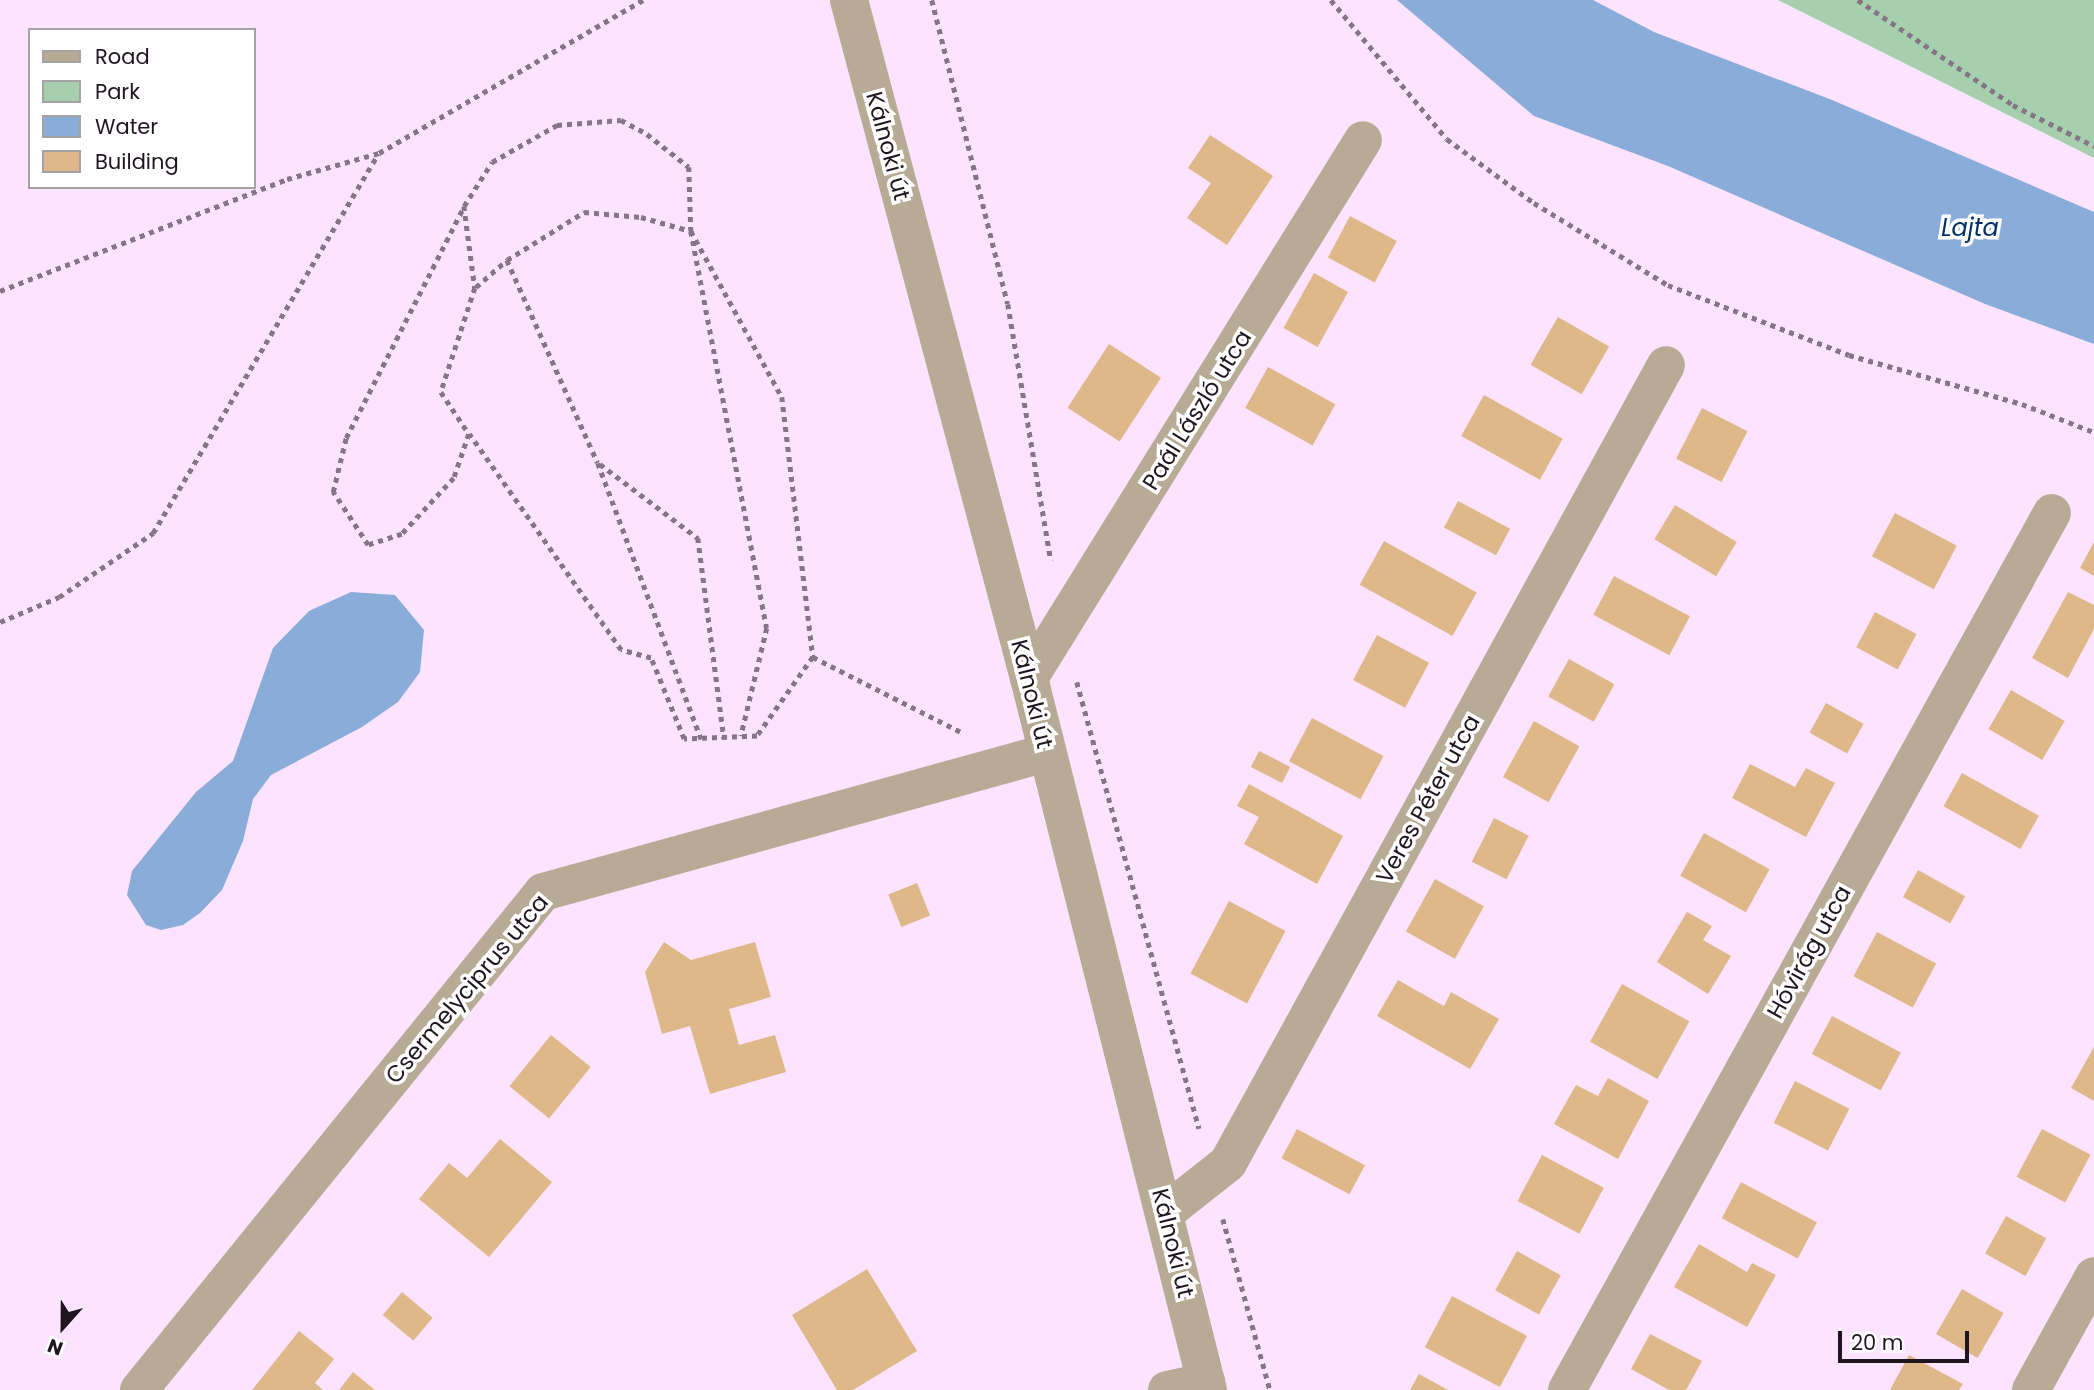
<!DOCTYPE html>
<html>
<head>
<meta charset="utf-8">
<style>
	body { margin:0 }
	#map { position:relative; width:2094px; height:1390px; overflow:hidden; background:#fce3ff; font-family:Poppins,sans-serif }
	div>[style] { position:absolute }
	.green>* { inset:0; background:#a5cfad }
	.water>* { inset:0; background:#89acd9 }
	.building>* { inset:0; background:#deb889; transform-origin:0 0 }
	.path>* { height:4.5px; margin-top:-2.25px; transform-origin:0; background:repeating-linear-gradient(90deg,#857587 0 5px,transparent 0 10px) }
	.minor>* { height:38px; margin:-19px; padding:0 19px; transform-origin:19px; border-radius:19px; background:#b7ab95 }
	span { translate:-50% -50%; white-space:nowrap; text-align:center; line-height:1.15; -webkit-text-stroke:7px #fff; paint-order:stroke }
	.street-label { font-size:23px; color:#1e151f }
	.water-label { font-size:24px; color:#003065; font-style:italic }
	.legend { position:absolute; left:28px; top:28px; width:228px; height:161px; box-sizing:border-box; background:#fff; border:2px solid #a5a1a5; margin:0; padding:9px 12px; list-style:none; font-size:21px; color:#1e151f }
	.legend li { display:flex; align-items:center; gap:14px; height:35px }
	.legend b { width:35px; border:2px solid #a5a1a5 }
	.north { position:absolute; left:28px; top:1292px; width:70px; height:70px; -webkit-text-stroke:5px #fff; paint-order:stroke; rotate:201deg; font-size:19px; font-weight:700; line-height:28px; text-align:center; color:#1e151f }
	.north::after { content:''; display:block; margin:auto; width:24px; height:32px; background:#1e151f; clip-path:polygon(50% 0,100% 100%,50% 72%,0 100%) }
	.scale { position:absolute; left:1838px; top:1331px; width:131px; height:32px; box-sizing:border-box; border:4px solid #1e151f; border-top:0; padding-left:9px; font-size:21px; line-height:24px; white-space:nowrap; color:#1e151f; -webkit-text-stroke:5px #fff; paint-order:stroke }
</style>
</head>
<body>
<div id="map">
	<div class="green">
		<i style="clip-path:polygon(1778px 0,2094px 0,2094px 158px)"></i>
	</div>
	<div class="water">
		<i style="clip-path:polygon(1397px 0,1593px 0,1654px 32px,1832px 100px,2094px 212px,2094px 344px,1985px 304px,1668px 166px,1534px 116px)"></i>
		<i style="clip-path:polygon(351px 592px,395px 595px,424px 630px,420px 672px,398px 702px,362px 727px,271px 775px,253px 799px,243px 841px,222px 890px,200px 913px,183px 925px,161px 930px,146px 925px,127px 895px,132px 871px,196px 792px,233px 761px,273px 648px,309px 611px)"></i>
	</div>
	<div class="building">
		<i style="clip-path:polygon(1210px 135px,1273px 176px,1227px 245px,1187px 218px,1211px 183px,1188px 168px)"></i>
		<i style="left:1350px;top:216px;width:53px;height:47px;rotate:28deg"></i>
		<i style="left:1314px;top:273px;width:39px;height:63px;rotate:29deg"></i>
		<i style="left:1558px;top:317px;width:59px;height:55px;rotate:30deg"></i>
		<i style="left:1109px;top:344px;width:62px;height:76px;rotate:33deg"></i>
		<i style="left:1268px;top:367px;width:77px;height:47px;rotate:29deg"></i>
		<i style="left:1484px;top:395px;width:90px;height:47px;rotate:29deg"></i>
		<i style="left:1702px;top:408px;width:51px;height:57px;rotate:27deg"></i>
		<i style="left:1458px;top:501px;width:59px;height:30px;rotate:28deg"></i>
		<i style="left:1675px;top:505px;width:72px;height:40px;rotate:31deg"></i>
		<i style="left:1895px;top:513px;width:70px;height:49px;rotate:28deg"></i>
		<i style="left:1384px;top:541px;width:106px;height:50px;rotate:29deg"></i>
		<i style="clip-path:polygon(2094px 542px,2094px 576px,2080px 568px)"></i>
		<i style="left:1614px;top:576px;width:86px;height:44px;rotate:28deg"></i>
		<i style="clip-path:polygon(2068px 592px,2094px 605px,2094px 629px,2068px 678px,2032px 658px)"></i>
		<i style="left:1875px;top:612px;width:47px;height:40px;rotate:28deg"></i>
		<i style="left:1377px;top:635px;width:59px;height:51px;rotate:28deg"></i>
		<i style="left:1569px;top:659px;width:52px;height:43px;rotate:29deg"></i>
		<i style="left:2011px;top:690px;width:62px;height:45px;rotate:30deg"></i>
		<i style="left:1826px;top:703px;width:43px;height:34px;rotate:29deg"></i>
		<i style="left:1312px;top:718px;width:81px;height:49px;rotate:28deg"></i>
		<i style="left:1534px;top:721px;width:52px;height:64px;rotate:29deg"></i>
		<i style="left:1259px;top:751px;width:35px;height:18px;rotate:27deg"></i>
		<i style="clip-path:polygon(1750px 764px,1795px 787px,1806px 768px,1835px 783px,1806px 837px,1732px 798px)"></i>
		<i style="left:1962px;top:773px;width:88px;height:38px;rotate:29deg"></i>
		<i style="clip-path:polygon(1249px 784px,1343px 836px,1317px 884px,1244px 844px,1259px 817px,1237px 806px)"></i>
		<i style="left:1494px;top:818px;width:39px;height:49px;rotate:27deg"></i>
		<i style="left:1704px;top:833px;width:75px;height:49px;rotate:29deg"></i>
		<i style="left:1918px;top:870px;width:54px;height:31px;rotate:29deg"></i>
		<i style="left:1435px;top:879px;width:56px;height:60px;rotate:29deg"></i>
		<i style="left:917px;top:883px;width:35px;height:31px;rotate:68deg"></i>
		<i style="left:1229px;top:901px;width:64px;height:82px;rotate:28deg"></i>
		<i style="clip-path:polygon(1687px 912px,1712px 926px,1703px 940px,1731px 956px,1708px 994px,1657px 962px)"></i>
		<i style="left:1877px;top:932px;width:67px;height:50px;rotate:28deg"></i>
		<i style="clip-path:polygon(664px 942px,691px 960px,755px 942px,771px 997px,729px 1009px,739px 1045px,775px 1035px,786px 1072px,710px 1094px,690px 1026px,662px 1034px,645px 972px)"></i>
		<i style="clip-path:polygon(1398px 980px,1444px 1006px,1451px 992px,1499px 1019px,1470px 1069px,1377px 1016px)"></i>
		<i style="left:1622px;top:984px;width:77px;height:66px;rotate:29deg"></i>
		<i style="left:1832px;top:1016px;width:78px;height:43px;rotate:28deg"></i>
		<i style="left:551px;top:1035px;width:51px;height:66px;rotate:39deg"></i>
		<i style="clip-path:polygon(2094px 1047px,2094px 1101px,2071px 1088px)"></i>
		<i style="clip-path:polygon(1608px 1078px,1649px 1101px,1618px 1159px,1554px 1124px,1576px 1085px,1598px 1096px)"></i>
		<i style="left:1795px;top:1081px;width:61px;height:47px;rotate:27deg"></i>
		<i style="left:1297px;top:1129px;width:77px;height:33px;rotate:28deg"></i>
		<i style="left:2042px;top:1129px;width:55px;height:54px;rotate:28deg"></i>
		<i style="clip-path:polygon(500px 1139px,552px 1182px,489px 1257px,419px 1199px,449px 1163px,467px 1178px)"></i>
		<i style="left:1542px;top:1155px;width:70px;height:52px;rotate:28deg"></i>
		<i style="left:1741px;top:1182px;width:86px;height:41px;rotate:28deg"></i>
		<i style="left:2006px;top:1216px;width:46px;height:43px;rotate:29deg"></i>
		<i style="clip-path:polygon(1699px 1244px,1747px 1272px,1752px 1263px,1776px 1275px,1747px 1327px,1674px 1287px)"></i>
		<i style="left:1517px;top:1251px;width:50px;height:45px;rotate:29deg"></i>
		<i style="clip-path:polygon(867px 1269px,917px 1351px,853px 1390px,837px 1390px,792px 1315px)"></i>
		<i style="left:1962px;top:1289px;width:48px;height:52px;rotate:30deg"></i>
		<i style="left:402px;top:1292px;width:40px;height:30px;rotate:40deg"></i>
		<i style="left:1452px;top:1296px;width:85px;height:58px;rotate:28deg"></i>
		<i style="clip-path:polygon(299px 1331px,334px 1359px,315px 1383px,323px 1390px,252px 1390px)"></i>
		<i style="clip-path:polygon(1650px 1334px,1702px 1361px,1686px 1390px,1669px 1390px,1631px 1369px)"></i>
		<i style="clip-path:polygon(1909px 1355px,1963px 1384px,1959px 1390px,1890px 1390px)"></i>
		<i style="clip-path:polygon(353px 1372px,375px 1390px,339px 1390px)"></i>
		<i style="clip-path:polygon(1419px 1374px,1448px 1390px,1410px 1390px)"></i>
	</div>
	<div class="path">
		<i style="left:932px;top:0;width:313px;rotate:76deg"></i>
		<i style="left:1008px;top:304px;width:260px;rotate:80.5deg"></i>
		<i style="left:1331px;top:0;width:181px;rotate:50.2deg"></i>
		<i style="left:1447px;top:139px;width:108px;rotate:36.3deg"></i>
		<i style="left:1534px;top:203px;width:157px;rotate:31.5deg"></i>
		<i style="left:1668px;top:285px;width:194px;rotate:21.1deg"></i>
		<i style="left:1849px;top:355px;width:180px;rotate:15.8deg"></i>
		<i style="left:2022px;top:404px;width:77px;rotate:21.3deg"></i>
		<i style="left:1858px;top:0;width:187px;rotate:34.1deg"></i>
		<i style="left:2013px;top:105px;width:91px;rotate:26.8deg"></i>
		<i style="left:464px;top:206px;width:83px;rotate:82.4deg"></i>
		<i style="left:475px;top:288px;width:109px;rotate:108.1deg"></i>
		<i style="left:441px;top:392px;width:50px;rotate:56.3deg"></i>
		<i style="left:469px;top:434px;width:46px;rotate:108.8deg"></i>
		<i style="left:454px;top:478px;width:76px;rotate:132.9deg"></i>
		<i style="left:402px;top:534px;width:36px;rotate:162deg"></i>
		<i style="left:368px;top:545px;width:64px;rotate:-123.4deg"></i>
		<i style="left:333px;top:492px;width:56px;rotate:-76.5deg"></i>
		<i style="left:346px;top:438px;width:260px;rotate:-63deg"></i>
		<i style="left:464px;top:206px;width:52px;rotate:-57.5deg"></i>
		<i style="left:492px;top:162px;width:75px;rotate:-29.6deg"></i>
		<i style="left:557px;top:125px;width:64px;rotate:-4.5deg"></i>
		<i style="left:621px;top:120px;width:30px;rotate:28deg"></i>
		<i style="left:647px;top:134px;width:53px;rotate:38.2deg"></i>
		<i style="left:689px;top:167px;width:64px;rotate:88.2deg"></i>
		<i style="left:691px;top:231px;width:189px;rotate:61.3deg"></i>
		<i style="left:782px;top:397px;width:262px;rotate:83.2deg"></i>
		<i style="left:813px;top:657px;width:97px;rotate:125.3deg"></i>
		<i style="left:757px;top:736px;width:73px;rotate:177.6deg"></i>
		<i style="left:684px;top:739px;width:87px;rotate:-112.2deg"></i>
		<i style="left:651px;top:658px;width:31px;rotate:-165deg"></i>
		<i style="left:621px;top:650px;width:264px;rotate:-125.1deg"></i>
		<i style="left:507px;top:260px;width:222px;rotate:65.9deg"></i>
		<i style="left:598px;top:463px;width:295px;rotate:69.5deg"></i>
		<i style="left:476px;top:287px;width:41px;rotate:-41.1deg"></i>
		<i style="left:507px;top:260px;width:91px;rotate:-31.9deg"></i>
		<i style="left:584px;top:212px;width:57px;rotate:5deg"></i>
		<i style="left:641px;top:217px;width:52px;rotate:15.6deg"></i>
		<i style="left:691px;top:231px;width:404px;rotate:79.2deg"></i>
		<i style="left:767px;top:628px;width:111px;rotate:103.5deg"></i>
		<i style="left:0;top:291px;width:308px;rotate:-21.3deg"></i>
		<i style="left:287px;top:179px;width:96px;rotate:-15.8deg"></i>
		<i style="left:379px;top:153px;width:305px;rotate:-30.1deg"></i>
		<i style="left:600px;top:464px;width:123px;rotate:37.1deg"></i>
		<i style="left:698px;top:538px;width:202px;rotate:82.6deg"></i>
		<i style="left:0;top:622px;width:64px;rotate:-23deg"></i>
		<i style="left:59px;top:597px;width:114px;rotate:-34.2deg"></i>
		<i style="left:153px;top:533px;width:441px;rotate:-59.3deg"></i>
		<i style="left:813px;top:657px;width:166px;rotate:26.9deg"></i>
		<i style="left:1077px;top:682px;width:463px;rotate:74.7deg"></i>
		<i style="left:1223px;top:1219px;width:177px;rotate:74.6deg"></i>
	</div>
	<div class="minor">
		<i style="left:849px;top:0;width:701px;rotate:75.13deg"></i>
		<i style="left:1029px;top:678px;width:734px;rotate:75.89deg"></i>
		<i style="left:1029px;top:678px;width:633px;rotate:-58.17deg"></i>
		<i style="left:1166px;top:1212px;width:79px;rotate:-38.3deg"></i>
		<i style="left:1228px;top:1163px;width:910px;rotate:-61.24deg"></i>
		<i style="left:139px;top:1390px;width:641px;rotate:-50.95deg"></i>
		<i style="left:543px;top:892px;width:522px;rotate:-15.45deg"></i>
		<i style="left:1167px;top:1390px;width:40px;rotate:-12deg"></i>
		<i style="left:1567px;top:1390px;width:1002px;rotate:-61.06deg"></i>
		<i style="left:2031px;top:1390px;width:130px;rotate:-61.1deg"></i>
	</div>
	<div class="street-label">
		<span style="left:888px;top:146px;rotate:75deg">Kálnoki út</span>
		<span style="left:1197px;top:410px;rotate:-58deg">Paál László utca</span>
		<span style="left:1032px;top:694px;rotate:76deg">Kálnoki út</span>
		<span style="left:1428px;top:799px;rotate:-61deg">Veres Péter utca</span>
		<span style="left:1809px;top:952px;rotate:-61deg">Hóvirág utca</span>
		<span style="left:467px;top:989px;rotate:-50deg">Csermelyciprus utca</span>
		<span style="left:1173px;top:1243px;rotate:76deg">Kálnoki út</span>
	</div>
	<div class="water-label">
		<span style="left:1970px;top:228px">Lajta</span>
	</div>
	<ul class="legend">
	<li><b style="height:9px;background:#b7ab95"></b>Road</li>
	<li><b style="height:19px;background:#a5cfad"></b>Park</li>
	<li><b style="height:19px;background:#89acd9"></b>Water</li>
	<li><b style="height:19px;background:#deb889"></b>Building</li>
	</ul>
	<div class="north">N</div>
	<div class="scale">20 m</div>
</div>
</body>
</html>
